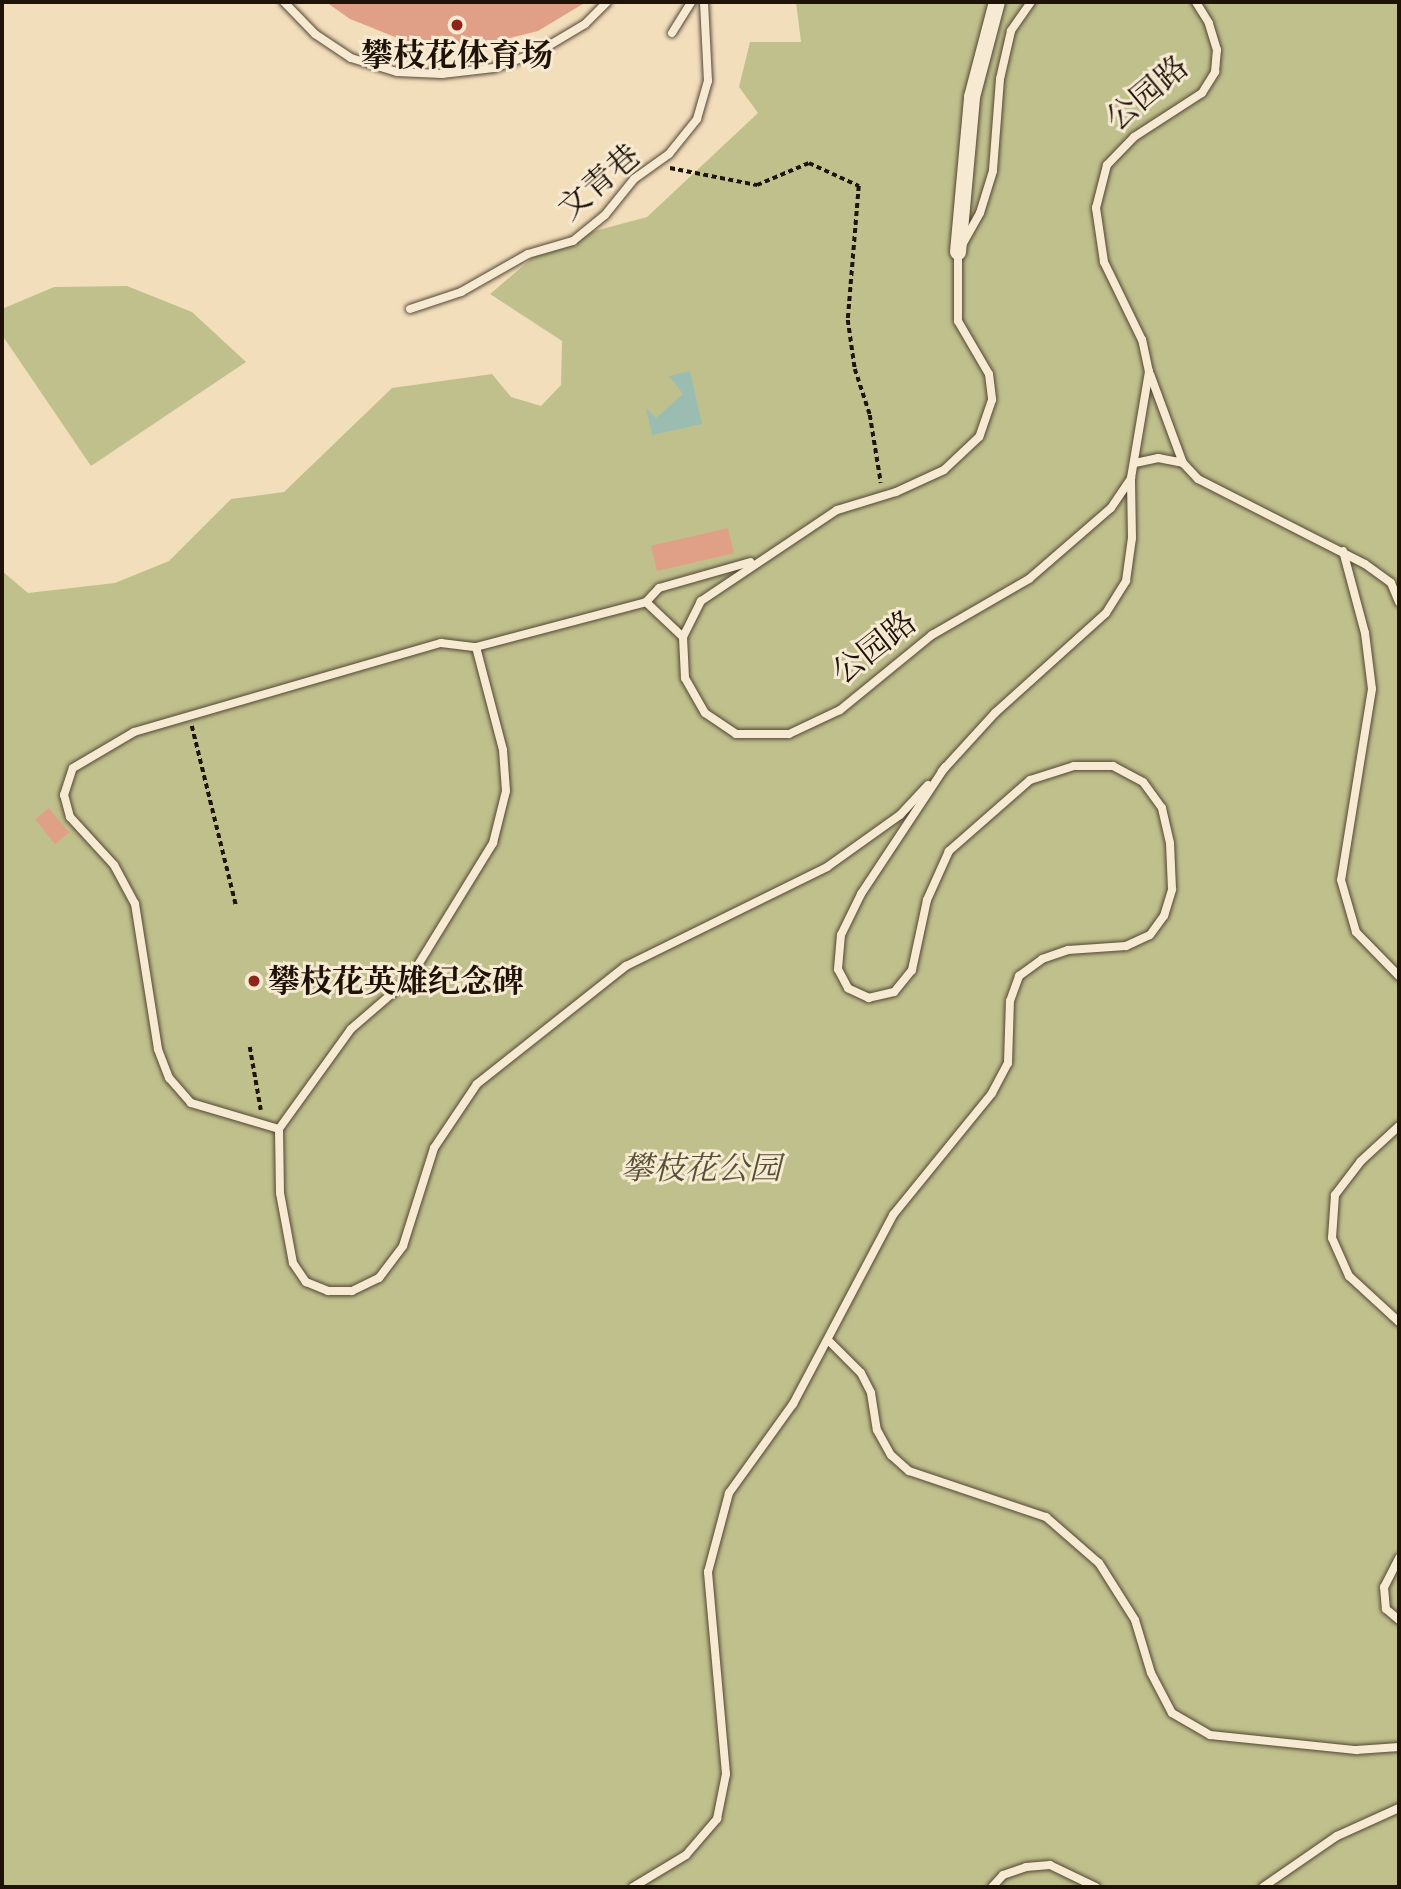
<!DOCTYPE html>
<html>
<head>
<meta charset="utf-8">
<style>
  body { margin:0 }
  #map { position:relative; width:1401px; height:1889px; overflow:hidden; background:#f3debc; font-family:"EB Garamond","Noto Serif SC",serif }
  div>[style] { position:absolute }
  .green>* { inset:0; background:#c0c08d }
  .water>* { inset:0; background:#9bbcb1 }
  .building>* { inset:0; background:#e0a087; transform-origin:0 0 }
  .path>* { height:3.5px; margin-top:-1.75px; transform-origin:0; background:repeating-linear-gradient(90deg,#1f1308 0 5px,transparent 0 8.5px) }
  .roads { filter:drop-shadow(0 0 2px #544635) drop-shadow(0 0 2px #544635) }
  .service>* { height:8px; margin:-4px; padding:0 4px; transform-origin:4px; border-radius:4px; background:#f7ead3 }
  .minor>* { height:16px; margin:-8px; padding:0 8px; transform-origin:8px; border-radius:8px; background:#f7ead3 }
  .dots>* { width:19px; height:19px; translate:-50% -50%; box-sizing:border-box; border:4px solid #f7ead3; border-radius:50% }
  span { translate:-50% -50%; white-space:nowrap; text-align:center; line-height:1.15; -webkit-text-stroke:6px #f7ead3; paint-order:stroke }
  .poi-label { font-size:32px; color:#1f1308; font-weight:700 }
  .left { translate:0 -50%; text-align:left }
  .street-label { font-size:32px; color:#1f1308 }
  .park-label { font-size:32px; color:#575037; font-style:italic }
  .frame { position:absolute; inset:0; border:4px solid #1f1308; pointer-events:none }
</style>
</head>
<body>
<div id="map">
  <div class="green">
    <i style="clip-path:polygon(796px 2px,1399px 2px,1399px 1887px,2px 1887px,2px 571px,28px 593px,115px 583px,169px 561px,231px 499px,284px 492px,392px 388px,492px 374px,511px 397px,541px 406px,561px 385px,562px 341px,490px 294px,550px 243px,647px 217px,758px 113px,739px 87px,750px 42px,801px 42px)"></i>
    <i style="clip-path:polygon(127px 286px,192px 312px,246px 362px,91px 466px,2px 335px,2px 309px,54px 287px)"></i>
  </div>
  <div class="water">
    <i style="clip-path:polygon(690px 371px,702px 424px,652px 435px,646px 408px,656px 418px,683px 394px,669px 376px)"></i>
  </div>
  <div class="building">
    <i style="clip-path:polygon(326px 2px,459px 4px,586px 2px,538px 31px,475px 47px,405px 41px,350px 19px)"></i>
    <i style="left:728px;top:528px;width:26px;height:79px;rotate:77deg"></i>
    <i style="left:49px;top:808px;width:32px;height:18px;rotate:51deg"></i>
  </div>
  <div class="path">
    <i style="left:670px;top:168px;width:89px;rotate:11.1deg"></i>
    <i style="left:757px;top:185px;width:56px;rotate:-22.9deg"></i>
    <i style="left:809px;top:163px;width:55px;rotate:24.7deg"></i>
    <i style="left:859px;top:186px;width:134px;rotate:94.7deg"></i>
    <i style="left:848px;top:320px;width:49px;rotate:81.9deg"></i>
    <i style="left:855px;top:369px;width:48px;rotate:71.9deg"></i>
    <i style="left:870px;top:415px;width:69px;rotate:80.8deg"></i>
    <i style="left:192px;top:726px;width:184px;rotate:76.2deg"></i>
    <i style="left:250px;top:1047px;width:64px;rotate:80.1deg"></i>
  </div>
  <div class="roads">
    <div class="service">
      <i style="left:284px;top:2px;width:45px;rotate:45.9deg"></i>
      <i style="left:315px;top:34px;width:43px;rotate:33.7deg"></i>
      <i style="left:351px;top:58px;width:48px;rotate:16.9deg"></i>
      <i style="left:397px;top:72px;width:45px;rotate:2.5deg"></i>
      <i style="left:442px;top:74px;width:52px;rotate:-6.6deg"></i>
      <i style="left:494px;top:68px;width:47px;rotate:-20deg"></i>
      <i style="left:538px;top:52px;width:55px;rotate:-30.8deg"></i>
      <i style="left:585px;top:24px;width:31px;rotate:-45deg"></i>
      <i style="left:1031px;top:2px;width:35px;rotate:125deg"></i>
      <i style="left:1011px;top:31px;width:49px;rotate:102.9deg"></i>
      <i style="left:1000px;top:79px;width:92px;rotate:94.4deg"></i>
      <i style="left:993px;top:171px;width:44px;rotate:107.2deg"></i>
      <i style="left:980px;top:213px;width:45px;rotate:119.4deg"></i>
      <i style="left:958px;top:252px;width:69px;rotate:90deg"></i>
      <i style="left:958px;top:321px;width:61px;rotate:59.7deg"></i>
      <i style="left:989px;top:374px;width:26px;rotate:83deg"></i>
      <i style="left:992px;top:400px;width:39px;rotate:109deg"></i>
      <i style="left:979px;top:437px;width:48px;rotate:136.7deg"></i>
      <i style="left:944px;top:470px;width:53px;rotate:155.4deg"></i>
      <i style="left:896px;top:492px;width:62px;rotate:163deg"></i>
      <i style="left:837px;top:510px;width:164px;rotate:146.2deg"></i>
      <i style="left:701px;top:601px;width:40px;rotate:116.6deg"></i>
      <i style="left:683px;top:637px;width:41px;rotate:87.2deg"></i>
      <i style="left:685px;top:678px;width:40px;rotate:60.3deg"></i>
      <i style="left:705px;top:713px;width:37px;rotate:34deg"></i>
      <i style="left:736px;top:734px;width:53px"></i>
      <i style="left:789px;top:734px;width:56px;rotate:-25.2deg"></i>
      <i style="left:840px;top:710px;width:119px;rotate:-39.2deg"></i>
      <i style="left:932px;top:635px;width:112px;rotate:-30deg"></i>
      <i style="left:1029px;top:579px;width:108px;rotate:-40.9deg"></i>
      <i style="left:1111px;top:508px;width:36px;rotate:-56deg"></i>
      <i style="left:1131px;top:478px;width:108px;rotate:-80.4deg"></i>
      <i style="left:1149px;top:372px;width:33px;rotate:-102deg"></i>
      <i style="left:1142px;top:340px;width:87px;rotate:-116deg"></i>
      <i style="left:1104px;top:262px;width:55px;rotate:-98.4deg"></i>
      <i style="left:1096px;top:208px;width:44px;rotate:-75.7deg"></i>
      <i style="left:1107px;top:165px;width:39px;rotate:-46deg"></i>
      <i style="left:1134px;top:137px;width:81px;rotate:-32.9deg"></i>
      <i style="left:1202px;top:93px;width:25px;rotate:-58deg"></i>
      <i style="left:1215px;top:72px;width:22px;rotate:-85deg"></i>
      <i style="left:1217px;top:50px;width:28px;rotate:-107deg"></i>
      <i style="left:1209px;top:23px;width:25px;rotate:-122deg"></i>
      <i style="left:672px;top:33px;width:36px;rotate:-58deg"></i>
      <i style="left:410px;top:309px;width:54px;rotate:-18.4deg"></i>
      <i style="left:461px;top:292px;width:77px;rotate:-29.6deg"></i>
      <i style="left:528px;top:254px;width:47px;rotate:-16.1deg"></i>
      <i style="left:573px;top:241px;width:41px;rotate:-39.1deg"></i>
      <i style="left:605px;top:215px;width:46px;rotate:-51.1deg"></i>
      <i style="left:634px;top:179px;width:43px;rotate:-35.5deg"></i>
      <i style="left:669px;top:154px;width:45px;rotate:-51.3deg"></i>
      <i style="left:697px;top:119px;width:40px;rotate:-74deg"></i>
      <i style="left:708px;top:81px;width:79px;rotate:-92.9deg"></i>
      <i style="left:1150px;top:374px;width:95px;rotate:69.7deg"></i>
      <i style="left:1183px;top:463px;width:22px;rotate:47deg"></i>
      <i style="left:1198px;top:479px;width:187px;rotate:27deg"></i>
      <i style="left:1365px;top:564px;width:32px;rotate:36deg"></i>
      <i style="left:1391px;top:583px;width:21px;rotate:67deg"></i>
      <i style="left:1135px;top:463px;width:24px;rotate:-12deg"></i>
      <i style="left:1158px;top:458px;width:25px;rotate:11deg"></i>
      <i style="left:1343px;top:551px;width:85px;rotate:75deg"></i>
      <i style="left:1365px;top:633px;width:56px;rotate:82.9deg"></i>
      <i style="left:1372px;top:689px;width:193px;rotate:99.2deg"></i>
      <i style="left:1341px;top:880px;width:54px;rotate:73.9deg"></i>
      <i style="left:1356px;top:932px;width:62px;rotate:45.7deg"></i>
      <i style="left:646px;top:602px;width:51px;rotate:43.4deg"></i>
      <i style="left:476px;top:647px;width:106px;rotate:75.3deg"></i>
      <i style="left:503px;top:750px;width:41px;rotate:85.8deg"></i>
      <i style="left:506px;top:791px;width:54px;rotate:104deg"></i>
      <i style="left:493px;top:843px;width:158px;rotate:121.6deg"></i>
      <i style="left:410px;top:978px;width:78px;rotate:139.2deg"></i>
      <i style="left:351px;top:1029px;width:123px;rotate:125.8deg"></i>
      <i style="left:279px;top:1129px;width:64px;rotate:89.1deg"></i>
      <i style="left:280px;top:1193px;width:71px;rotate:79.5deg"></i>
      <i style="left:293px;top:1263px;width:23px;rotate:56deg"></i>
      <i style="left:306px;top:1282px;width:24px;rotate:22deg"></i>
      <i style="left:328px;top:1291px;width:24px"></i>
      <i style="left:352px;top:1291px;width:30px;rotate:-26deg"></i>
      <i style="left:379px;top:1278px;width:40px;rotate:-53deg"></i>
      <i style="left:403px;top:1246px;width:103px;rotate:-72.4deg"></i>
      <i style="left:434px;top:1148px;width:77px;rotate:-56.1deg"></i>
      <i style="left:477px;top:1084px;width:190px;rotate:-38.4deg"></i>
      <i style="left:626px;top:966px;width:224px;rotate:-26.2deg"></i>
      <i style="left:827px;top:867px;width:90px;rotate:-35.5deg"></i>
      <i style="left:900px;top:815px;width:41px;rotate:-47deg"></i>
      <i style="left:942px;top:771px;width:79px;rotate:-47.6deg"></i>
      <i style="left:995px;top:713px;width:149px;rotate:-42deg"></i>
      <i style="left:1106px;top:613px;width:38px;rotate:-58deg"></i>
      <i style="left:1126px;top:581px;width:43px;rotate:-82.1deg"></i>
      <i style="left:1132px;top:538px;width:60px;rotate:-91deg"></i>
      <i style="left:1399px;top:1126px;width:52px;rotate:137.4deg"></i>
      <i style="left:1361px;top:1161px;width:43px;rotate:127.4deg"></i>
      <i style="left:1335px;top:1195px;width:43px;rotate:94deg"></i>
      <i style="left:1332px;top:1238px;width:42px;rotate:65.9deg"></i>
      <i style="left:1349px;top:1276px;width:68px;rotate:42.6deg"></i>
      <i style="left:279px;top:1129px;width:92px;rotate:-163.5deg"></i>
      <i style="left:191px;top:1103px;width:33px;rotate:-131deg"></i>
      <i style="left:169px;top:1078px;width:31px;rotate:-111deg"></i>
      <i style="left:158px;top:1049px;width:147px;rotate:-99deg"></i>
      <i style="left:135px;top:904px;width:44px;rotate:-118.3deg"></i>
      <i style="left:114px;top:865px;width:65px;rotate:-132.5deg"></i>
      <i style="left:70px;top:817px;width:23px;rotate:-105deg"></i>
      <i style="left:64px;top:795px;width:28px;rotate:-72deg"></i>
      <i style="left:73px;top:768px;width:71px;rotate:-30.5deg"></i>
      <i style="left:134px;top:732px;width:320px;rotate:-16.2deg"></i>
      <i style="left:441px;top:643px;width:35px;rotate:7deg"></i>
      <i style="left:476px;top:647px;width:176px;rotate:-14.8deg"></i>
      <i style="left:646px;top:602px;width:19px;rotate:-47deg"></i>
      <i style="left:659px;top:588px;width:95px;rotate:-15.9deg"></i>
      <i style="left:829px;top:1341px;width:45px;rotate:45deg"></i>
      <i style="left:861px;top:1373px;width:22px;rotate:63deg"></i>
      <i style="left:871px;top:1393px;width:37px;rotate:81deg"></i>
      <i style="left:877px;top:1430px;width:29px;rotate:61deg"></i>
      <i style="left:891px;top:1455px;width:24px;rotate:42deg"></i>
      <i style="left:909px;top:1471px;width:145px;rotate:18.6deg"></i>
      <i style="left:1046px;top:1517px;width:70px;rotate:41deg"></i>
      <i style="left:1099px;top:1563px;width:67px;rotate:57.7deg"></i>
      <i style="left:1135px;top:1620px;width:55px;rotate:73.2deg"></i>
      <i style="left:1151px;top:1673px;width:45px;rotate:62.3deg"></i>
      <i style="left:1172px;top:1713px;width:44px;rotate:30.1deg"></i>
      <i style="left:1210px;top:1735px;width:147px;rotate:5.9deg"></i>
      <i style="left:1356px;top:1750px;width:43px;rotate:-4deg"></i>
      <i style="left:1399px;top:1558px;width:33px;rotate:117deg"></i>
      <i style="left:1384px;top:1587px;width:22px;rotate:85deg"></i>
      <i style="left:1386px;top:1609px;width:17px;rotate:40deg"></i>
      <i style="left:633px;top:1887px;width:62px;rotate:-31.1deg"></i>
      <i style="left:686px;top:1855px;width:48px;rotate:-49.3deg"></i>
      <i style="left:717px;top:1819px;width:46px;rotate:-78.7deg"></i>
      <i style="left:726px;top:1774px;width:203px;rotate:-95.1deg"></i>
      <i style="left:708px;top:1572px;width:82px;rotate:-75.1deg"></i>
      <i style="left:729px;top:1493px;width:110px;rotate:-54.3deg"></i>
      <i style="left:793px;top:1404px;width:214px;rotate:-62.1deg"></i>
      <i style="left:893px;top:1215px;width:157px;rotate:-50.9deg"></i>
      <i style="left:992px;top:1093px;width:34px;rotate:-62deg"></i>
      <i style="left:1008px;top:1063px;width:62px;rotate:-88.2deg"></i>
      <i style="left:1010px;top:1001px;width:27px;rotate:-70deg"></i>
      <i style="left:1019px;top:976px;width:29px;rotate:-36deg"></i>
      <i style="left:1042px;top:959px;width:28px;rotate:-19deg"></i>
      <i style="left:1068px;top:950px;width:58px;rotate:-3.9deg"></i>
      <i style="left:1126px;top:946px;width:26px;rotate:-25deg"></i>
      <i style="left:1150px;top:935px;width:24px;rotate:-54deg"></i>
      <i style="left:1164px;top:916px;width:28px;rotate:-73deg"></i>
      <i style="left:1172px;top:889px;width:46px;rotate:-92.5deg"></i>
      <i style="left:1170px;top:843px;width:36px;rotate:-103deg"></i>
      <i style="left:1162px;top:808px;width:32px;rotate:-126deg"></i>
      <i style="left:1143px;top:782px;width:34px;rotate:-152deg"></i>
      <i style="left:1113px;top:766px;width:39px;rotate:180deg"></i>
      <i style="left:1074px;top:766px;width:46px;rotate:162.3deg"></i>
      <i style="left:1030px;top:780px;width:108px;rotate:138.8deg"></i>
      <i style="left:949px;top:851px;width:54px;rotate:114.2deg"></i>
      <i style="left:927px;top:900px;width:72px;rotate:102.1deg"></i>
      <i style="left:912px;top:970px;width:28px;rotate:129deg"></i>
      <i style="left:894px;top:992px;width:26px;rotate:167deg"></i>
      <i style="left:869px;top:998px;width:23px;rotate:-155deg"></i>
      <i style="left:848px;top:988px;width:21px;rotate:-118deg"></i>
      <i style="left:838px;top:969px;width:34px;rotate:-85deg"></i>
      <i style="left:841px;top:935px;width:46px;rotate:-64deg"></i>
      <i style="left:861px;top:894px;width:152px;rotate:-56.5deg"></i>
      <i style="left:992px;top:1887px;width:16px;rotate:-47deg"></i>
      <i style="left:1003px;top:1875px;width:24px;rotate:-19deg"></i>
      <i style="left:1026px;top:1867px;width:24px;rotate:-5deg"></i>
      <i style="left:1050px;top:1865px;width:51px;rotate:25.6deg"></i>
      <i style="left:1263px;top:1887px;width:90px;rotate:-34.6deg"></i>
      <i style="left:1337px;top:1836px;width:68px;rotate:-24.3deg"></i>
    </div>
    <div class="minor">
      <i style="left:958px;top:252px;width:156px;rotate:-84.8deg"></i>
      <i style="left:972px;top:97px;width:98px;rotate:-75.3deg"></i>
    </div>
  </div>
  <div class="dots">
    <i style="left:457px;top:25px;background:#8f2418"></i>
    <i style="left:254px;top:981px;background:#8f2418"></i>
  </div>
  <div class="poi-label">
    <span style="left:457px;top:55px">攀枝花体育场</span>
    <span class="left" style="left:268px;top:981px">攀枝花英雄纪念碑</span>
  </div>
  <div class="street-label">
    <span style="left:1147px;top:93px;rotate:-40deg">公园路</span>
    <span style="left:599px;top:182px;rotate:-41deg">文青巷</span>
    <span style="left:874px;top:647px;rotate:-38deg">公园路</span>
  </div>
  <div class="park-label">
    <span style="left:701px;top:1168px">攀枝花公园</span>
  </div>
  <div class="frame"></div>
</div>
</body>
</html>
